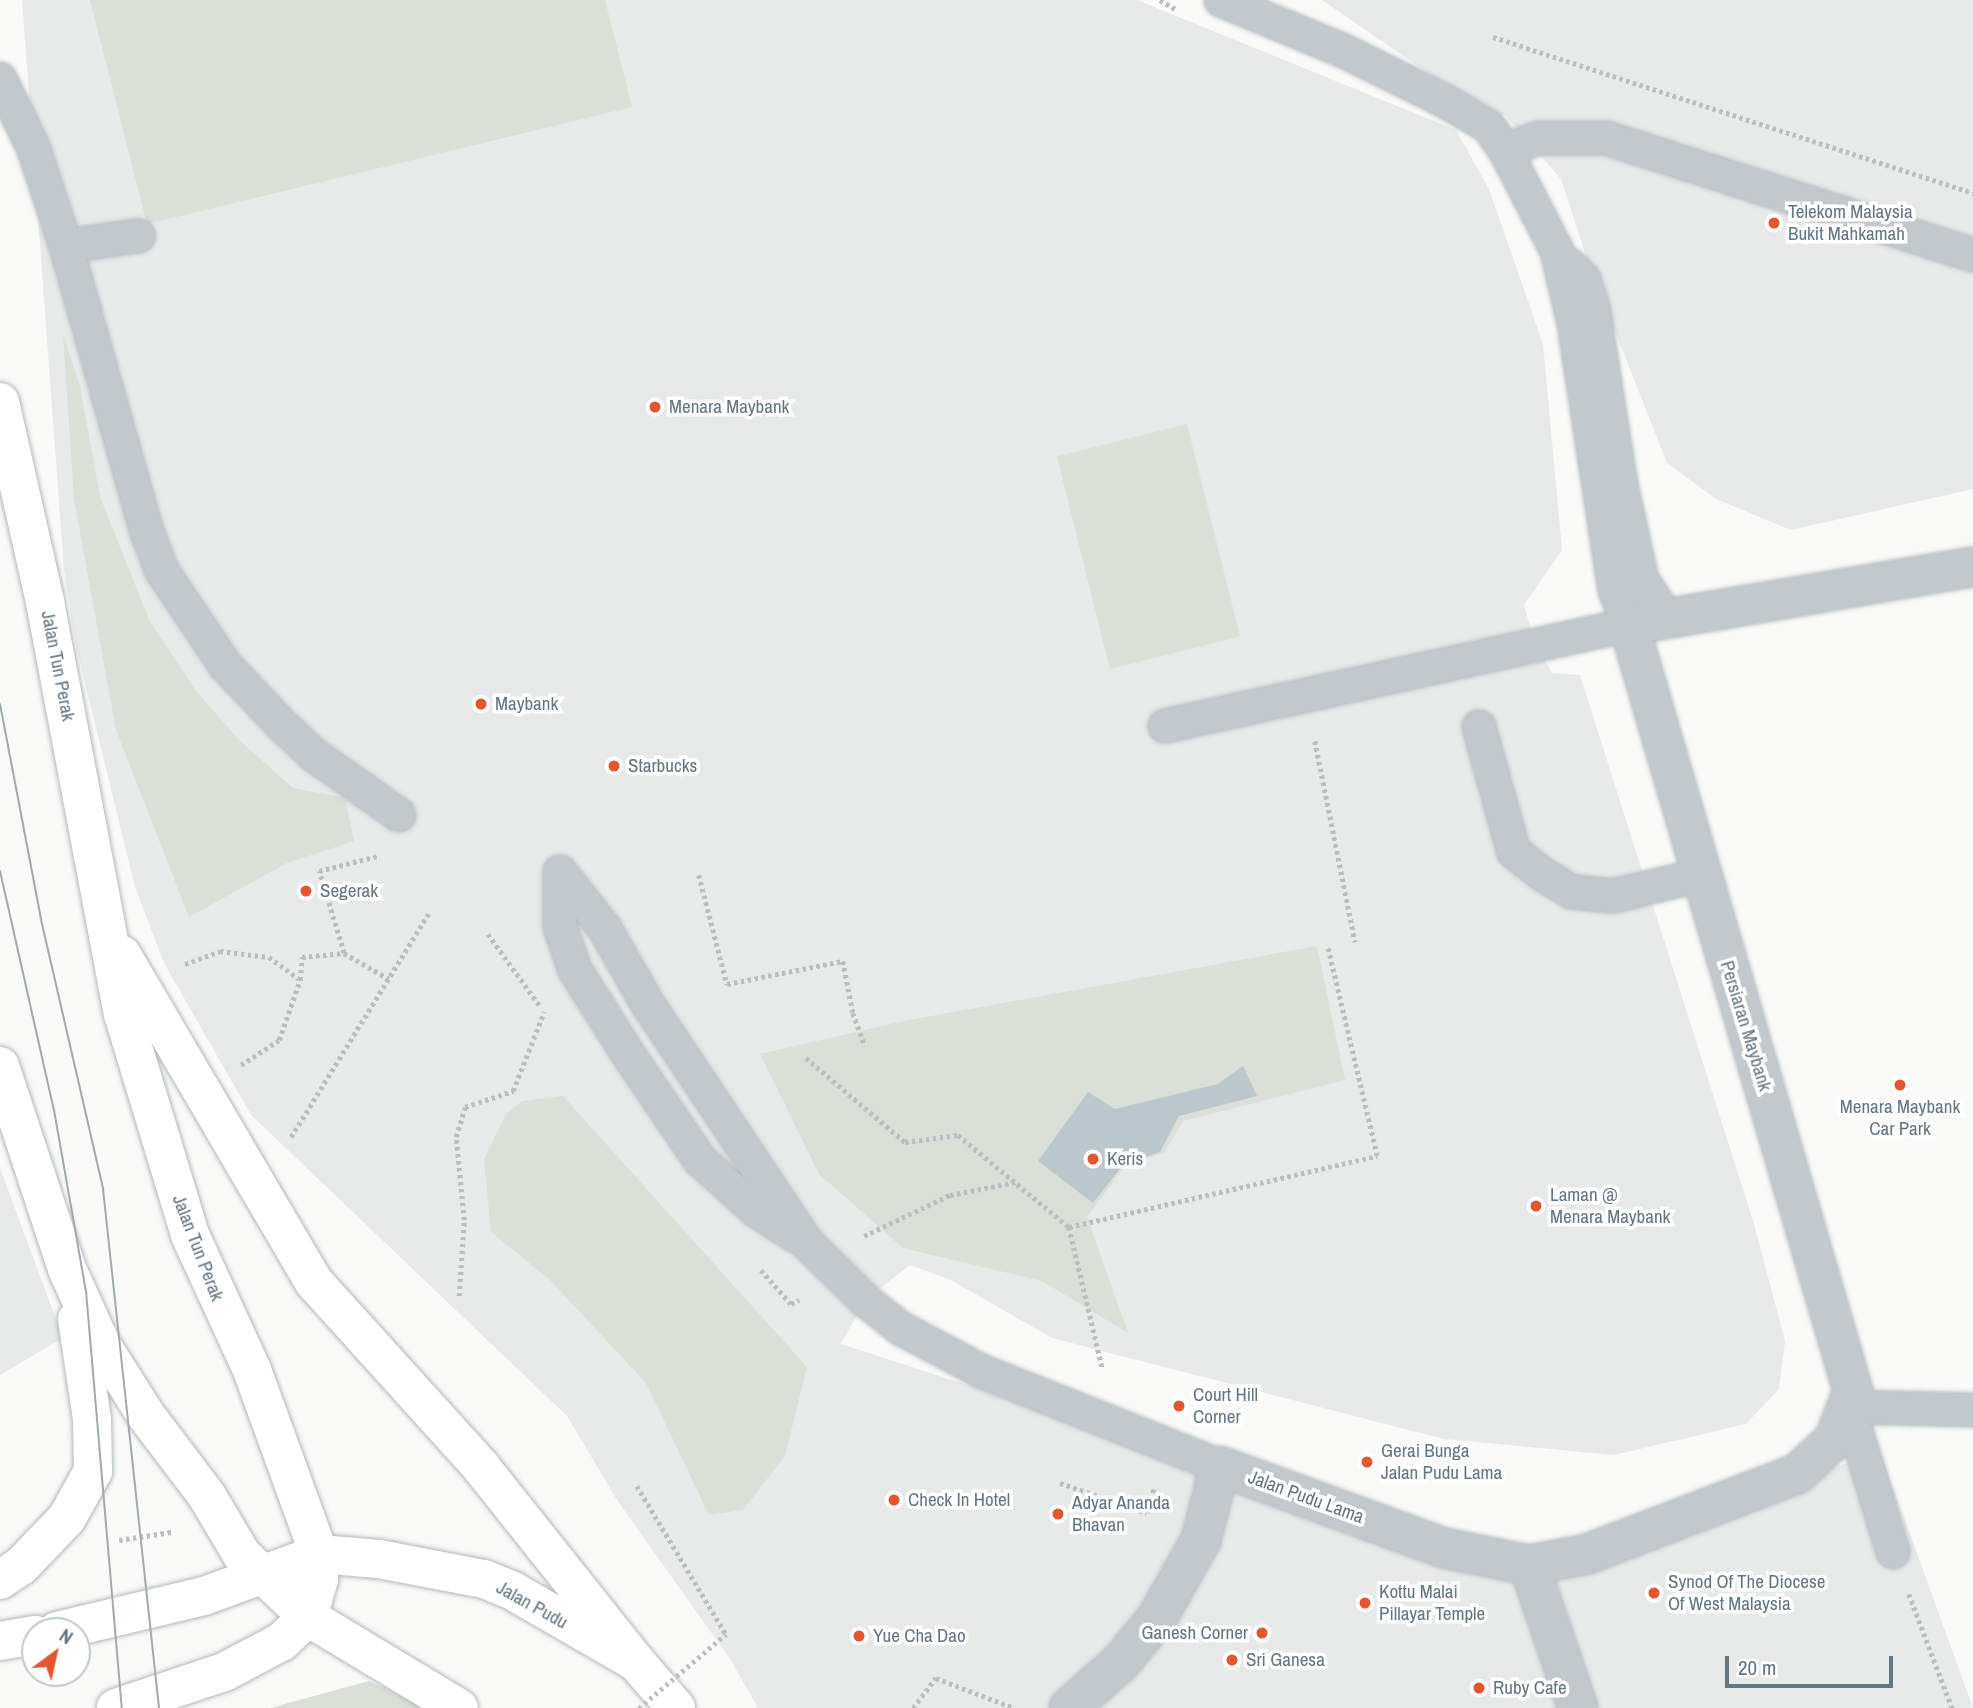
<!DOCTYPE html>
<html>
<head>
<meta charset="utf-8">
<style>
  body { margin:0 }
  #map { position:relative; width:1973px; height:1708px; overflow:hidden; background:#fafaf8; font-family:"Archivo Narrow",sans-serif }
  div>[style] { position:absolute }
  .built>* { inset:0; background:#e8e9e9 }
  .green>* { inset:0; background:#dadfd7; transform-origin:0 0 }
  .water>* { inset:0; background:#bbc7cb }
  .path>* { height:4.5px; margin-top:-2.25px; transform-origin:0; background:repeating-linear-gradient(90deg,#bbbfc2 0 3.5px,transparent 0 7px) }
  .roads { filter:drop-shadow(0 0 2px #b3babf) drop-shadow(0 0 2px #b3babf) }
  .lane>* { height:32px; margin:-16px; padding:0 16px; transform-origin:16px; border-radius:16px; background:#c3c8cc }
  .street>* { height:38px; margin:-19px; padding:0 19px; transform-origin:19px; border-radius:19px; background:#c3c8cc }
  .secondary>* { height:38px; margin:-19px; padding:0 19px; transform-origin:19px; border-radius:19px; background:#fff }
  .tram>* { height:2px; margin:-1px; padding:0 1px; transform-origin:1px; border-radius:1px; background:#a2aab0 }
  .path-bridge>* { height:4.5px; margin-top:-2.25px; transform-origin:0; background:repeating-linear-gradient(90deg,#bbbfc2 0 3.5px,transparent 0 7px) }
  .dots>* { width:19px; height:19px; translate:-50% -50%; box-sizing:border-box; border:4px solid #fff; border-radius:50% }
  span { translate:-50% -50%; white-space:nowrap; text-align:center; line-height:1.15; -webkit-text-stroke:7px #fff; paint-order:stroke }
  .poi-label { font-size:19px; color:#657683 }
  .left { translate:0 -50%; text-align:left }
  .right { translate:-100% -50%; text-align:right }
  .street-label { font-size:19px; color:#657683 }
  .north { position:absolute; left:21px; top:1617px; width:70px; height:70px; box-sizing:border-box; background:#fff; border:2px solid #c1c8cd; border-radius:50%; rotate:33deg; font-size:19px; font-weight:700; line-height:28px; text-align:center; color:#657683 }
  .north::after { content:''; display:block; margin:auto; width:24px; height:32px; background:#e4572e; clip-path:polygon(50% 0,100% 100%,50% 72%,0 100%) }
  .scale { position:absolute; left:1725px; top:1656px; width:168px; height:32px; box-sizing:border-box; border:4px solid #657683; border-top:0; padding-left:9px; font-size:21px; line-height:24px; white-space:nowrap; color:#657683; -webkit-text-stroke:5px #fff; paint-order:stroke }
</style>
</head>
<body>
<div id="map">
  <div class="built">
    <i style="clip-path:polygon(22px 0,1137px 0,1456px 130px,1489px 189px,1543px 344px,1562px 550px,1524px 605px,1535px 644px,1552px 673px,1580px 675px,1754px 1224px,1785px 1341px,1779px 1389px,1746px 1424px,1614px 1455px,1444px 1439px,1052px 1338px,949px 1279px,910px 1265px,865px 1300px,841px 1344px,1222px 1467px,1575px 1564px,1880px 1451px,1973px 1708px,758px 1708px,730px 1659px,617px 1500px,567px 1416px,251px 1115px,164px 963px,135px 887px,76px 646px,64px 570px)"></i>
    <i style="clip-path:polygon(1322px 0,1973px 0,1973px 489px,1791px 530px,1716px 499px,1667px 463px,1590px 268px,1561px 179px,1506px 116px,1428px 73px)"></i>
    <i style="clip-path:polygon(0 1168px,63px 1338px,0 1375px)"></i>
  </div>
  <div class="green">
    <i style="clip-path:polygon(90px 0,605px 0,632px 107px,147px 224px)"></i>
    <i style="clip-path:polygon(63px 334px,80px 386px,100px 497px,150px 622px,196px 691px,239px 740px,293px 788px,345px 798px,354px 841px,287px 863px,189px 917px,116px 730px,74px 499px)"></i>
    <i style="left:1187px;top:424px;width:219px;height:134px;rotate:76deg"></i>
    <i style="clip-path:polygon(1317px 946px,1345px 1080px,1183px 1121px,1164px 1153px,1125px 1166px,1087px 1217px,1128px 1333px,1042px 1281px,903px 1248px,819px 1174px,760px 1054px,904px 1021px)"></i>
    <i style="clip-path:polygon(563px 1096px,807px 1367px,785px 1456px,743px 1510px,709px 1515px,646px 1383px,550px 1280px,491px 1232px,484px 1160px,506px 1114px,522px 1101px)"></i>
    <i style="clip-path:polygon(369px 1681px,427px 1708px,270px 1708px)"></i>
  </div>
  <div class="water">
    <i style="clip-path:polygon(1243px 1066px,1257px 1096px,1179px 1116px,1160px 1152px,1123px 1165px,1093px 1203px,1038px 1161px,1088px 1092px,1115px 1109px,1218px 1084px)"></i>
  </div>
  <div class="path">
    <i style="left:1160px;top:0;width:20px;rotate:30deg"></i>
    <i style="left:1493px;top:37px;width:505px;rotate:18deg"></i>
    <i style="left:1315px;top:741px;width:205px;rotate:78.7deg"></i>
    <i style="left:699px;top:875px;width:113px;rotate:75.6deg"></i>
    <i style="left:727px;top:984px;width:118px;rotate:-11.2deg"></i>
    <i style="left:843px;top:961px;width:53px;rotate:79.1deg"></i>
    <i style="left:853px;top:1013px;width:35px;rotate:70deg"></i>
    <i style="left:488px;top:934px;width:89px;rotate:54.2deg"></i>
    <i style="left:344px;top:953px;width:86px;rotate:-107deg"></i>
    <i style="left:319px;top:871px;width:61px;rotate:-14.3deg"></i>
    <i style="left:185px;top:964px;width:37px;rotate:-20deg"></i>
    <i style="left:220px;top:951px;width:49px;rotate:7deg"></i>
    <i style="left:269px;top:957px;width:37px;rotate:36deg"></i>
    <i style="left:806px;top:1058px;width:130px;rotate:40.3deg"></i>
    <i style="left:905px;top:1142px;width:53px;rotate:-7.5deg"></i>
    <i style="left:958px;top:1135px;width:144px;rotate:39.7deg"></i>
    <i style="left:1069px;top:1227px;width:144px;rotate:76.7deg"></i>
    <i style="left:241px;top:1065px;width:45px;rotate:-33.3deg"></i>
    <i style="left:279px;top:1040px;width:64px;rotate:-70.7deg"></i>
    <i style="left:300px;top:980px;width:23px;rotate:-85deg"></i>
    <i style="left:302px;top:957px;width:42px;rotate:-5.4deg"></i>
    <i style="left:344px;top:953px;width:52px;rotate:30deg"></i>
    <i style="left:291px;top:1137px;width:262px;rotate:-58.4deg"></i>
    <i style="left:1069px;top:1227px;width:316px;rotate:-13deg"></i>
    <i style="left:1377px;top:1156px;width:214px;rotate:-103.3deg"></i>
    <i style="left:864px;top:1236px;width:95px;rotate:-25.5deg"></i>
    <i style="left:950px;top:1195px;width:67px;rotate:-11.1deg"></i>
    <i style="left:761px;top:1270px;width:45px;rotate:48.6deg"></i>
    <i style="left:791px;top:1304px;width:9px;rotate:-27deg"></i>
    <i style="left:459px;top:1296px;width:76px;rotate:-86.2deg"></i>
    <i style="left:464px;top:1220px;width:83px;rotate:-95.5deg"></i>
    <i style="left:456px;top:1137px;width:31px;rotate:-73deg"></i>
    <i style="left:465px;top:1107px;width:51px;rotate:-18.4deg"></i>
    <i style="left:513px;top:1091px;width:85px;rotate:-68.6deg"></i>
    <i style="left:1060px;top:1483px;width:92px;rotate:19deg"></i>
    <i style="left:1147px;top:1513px;width:25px;rotate:-74deg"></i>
    <i style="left:637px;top:1486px;width:173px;rotate:59deg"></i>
    <i style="left:119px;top:1540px;width:53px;rotate:-8.7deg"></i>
    <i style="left:1909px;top:1594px;width:122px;rotate:69.3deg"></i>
    <i style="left:913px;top:1708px;width:38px;rotate:-53deg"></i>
    <i style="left:936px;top:1678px;width:84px;rotate:21deg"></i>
  </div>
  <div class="roads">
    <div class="lane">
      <i style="left:0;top:79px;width:76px;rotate:64.1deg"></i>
      <i style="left:33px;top:147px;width:104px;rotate:71.6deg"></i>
      <i style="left:66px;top:246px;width:294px;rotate:74.2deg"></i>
      <i style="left:146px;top:529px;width:45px;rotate:69.1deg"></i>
      <i style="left:162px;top:571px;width:113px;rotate:56.2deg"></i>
      <i style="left:225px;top:665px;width:83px;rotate:46.5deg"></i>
      <i style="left:282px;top:725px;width:44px;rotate:43.2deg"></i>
      <i style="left:314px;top:755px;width:104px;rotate:35.2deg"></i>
      <i style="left:1505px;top:150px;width:37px;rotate:-19deg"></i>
      <i style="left:1540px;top:138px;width:66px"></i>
      <i style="left:1606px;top:138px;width:385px;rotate:17.7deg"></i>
      <i style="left:66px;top:246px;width:73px;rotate:-7.9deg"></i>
      <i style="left:1570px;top:265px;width:21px;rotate:47deg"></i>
      <i style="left:1584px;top:280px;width:28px;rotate:72deg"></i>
      <i style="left:1593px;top:307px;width:175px;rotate:81.1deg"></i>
      <i style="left:1620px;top:480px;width:102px;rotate:77.6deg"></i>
      <i style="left:1642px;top:580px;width:43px;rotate:56.3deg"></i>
      <i style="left:1165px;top:726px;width:475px;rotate:-12.3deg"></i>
      <i style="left:1629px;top:625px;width:37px;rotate:-112deg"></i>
      <i style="left:1615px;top:591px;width:271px;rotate:-98.7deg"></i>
      <i style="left:1574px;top:323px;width:74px;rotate:-103.3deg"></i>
      <i style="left:1557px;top:251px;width:114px;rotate:-117.2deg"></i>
      <i style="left:1505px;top:150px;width:29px;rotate:-125deg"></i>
      <i style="left:1488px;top:126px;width:50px;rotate:-149.8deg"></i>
      <i style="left:1445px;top:101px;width:113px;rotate:-153.7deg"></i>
      <i style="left:1344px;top:51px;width:133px;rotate:-157.5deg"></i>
      <i style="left:1479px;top:727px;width:130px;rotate:74.4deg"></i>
      <i style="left:1514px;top:852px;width:36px;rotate:38deg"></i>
      <i style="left:1542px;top:874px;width:35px;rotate:31deg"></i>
      <i style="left:1572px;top:892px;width:41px;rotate:5.6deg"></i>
      <i style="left:1613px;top:896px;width:90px;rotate:-13.4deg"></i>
      <i style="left:560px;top:872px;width:73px;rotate:51.7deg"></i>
      <i style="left:605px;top:929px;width:89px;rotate:60.3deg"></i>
      <i style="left:649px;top:1006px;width:286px;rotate:56.3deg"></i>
      <i style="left:808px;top:1244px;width:80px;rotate:44.5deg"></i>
      <i style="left:865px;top:1300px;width:45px;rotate:38.7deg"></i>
      <i style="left:900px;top:1328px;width:92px;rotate:28deg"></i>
      <i style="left:981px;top:1371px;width:257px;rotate:21.7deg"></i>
      <i style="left:560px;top:872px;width:54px;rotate:90deg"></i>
      <i style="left:560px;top:926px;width:46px;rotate:71.2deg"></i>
      <i style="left:575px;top:970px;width:107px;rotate:57.7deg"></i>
      <i style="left:632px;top:1060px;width:121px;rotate:55.8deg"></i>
      <i style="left:700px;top:1160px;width:76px;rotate:41.8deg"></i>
      <i style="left:757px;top:1211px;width:46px;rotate:32.7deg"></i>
      <i style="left:1893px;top:1552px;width:152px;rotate:-106.9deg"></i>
      <i style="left:1849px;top:1407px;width:124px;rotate:1.4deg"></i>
    </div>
    <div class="street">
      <i style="left:1529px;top:1565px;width:59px;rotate:-10.7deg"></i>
      <i style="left:1587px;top:1554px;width:225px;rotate:-20.9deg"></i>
      <i style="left:1797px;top:1474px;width:50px;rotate:-42.6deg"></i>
      <i style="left:1834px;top:1440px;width:53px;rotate:-68.8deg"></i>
      <i style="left:1853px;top:1391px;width:798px;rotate:-106.3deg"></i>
      <i style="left:1629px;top:625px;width:349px;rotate:-9.6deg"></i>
      <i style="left:1069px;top:1708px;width:69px;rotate:-41.5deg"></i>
      <i style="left:1121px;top:1662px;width:57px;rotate:-50.7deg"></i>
      <i style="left:1157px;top:1618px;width:90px;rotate:-60.6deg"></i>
      <i style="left:1201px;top:1540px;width:76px;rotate:-75.6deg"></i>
      <i style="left:1220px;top:1466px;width:239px;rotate:20.1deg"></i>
      <i style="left:1444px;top:1548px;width:87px;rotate:11.3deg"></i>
      <i style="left:1529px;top:1565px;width:151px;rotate:71.1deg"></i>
    </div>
    <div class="secondary">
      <i style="left:0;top:402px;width:205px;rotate:77.3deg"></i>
      <i style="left:45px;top:602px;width:419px;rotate:79.3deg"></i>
      <i style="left:123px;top:1014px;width:231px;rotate:73.1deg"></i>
      <i style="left:190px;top:1235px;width:149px;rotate:65.3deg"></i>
      <i style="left:252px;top:1370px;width:196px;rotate:70deg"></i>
      <i style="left:319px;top:1554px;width:25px;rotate:90deg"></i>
      <i style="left:319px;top:1579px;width:40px;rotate:106deg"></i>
      <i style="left:308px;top:1617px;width:37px;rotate:137deg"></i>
      <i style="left:281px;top:1642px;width:64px;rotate:152.2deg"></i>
      <i style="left:224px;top:1672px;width:114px;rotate:161.6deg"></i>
      <i style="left:122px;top:955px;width:379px;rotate:59.6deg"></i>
      <i style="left:314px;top:1282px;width:249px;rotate:47.9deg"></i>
      <i style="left:481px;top:1467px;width:249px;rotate:51.5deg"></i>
      <i style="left:0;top:1066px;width:214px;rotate:71.7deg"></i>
      <i style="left:67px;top:1269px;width:82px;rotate:65.6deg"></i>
      <i style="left:101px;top:1344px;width:83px;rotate:57.8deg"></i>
      <i style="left:145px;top:1414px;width:103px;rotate:52.9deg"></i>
      <i style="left:207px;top:1496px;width:69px;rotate:59.3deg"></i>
      <i style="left:242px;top:1555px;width:91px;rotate:43.2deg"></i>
      <i style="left:308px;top:1617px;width:176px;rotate:31.1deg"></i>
      <i style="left:0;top:1580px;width:25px;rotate:-34deg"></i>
      <i style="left:21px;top:1566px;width:66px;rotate:-46.2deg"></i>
      <i style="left:67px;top:1518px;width:54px;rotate:-61deg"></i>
      <i style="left:93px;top:1471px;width:52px;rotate:-91.1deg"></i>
      <i style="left:92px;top:1419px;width:101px;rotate:-98.5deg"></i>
      <i style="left:57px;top:1631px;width:151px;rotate:-13.4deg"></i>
      <i style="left:204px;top:1596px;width:122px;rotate:-20.1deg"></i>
      <i style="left:319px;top:1554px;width:60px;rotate:4.8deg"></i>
      <i style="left:379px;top:1559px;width:107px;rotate:10.8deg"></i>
      <i style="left:484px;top:1579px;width:31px;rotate:22deg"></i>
      <i style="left:513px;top:1591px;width:142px;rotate:30deg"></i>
      <i style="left:636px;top:1662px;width:61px;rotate:49deg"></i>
      <i style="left:0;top:1641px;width:36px;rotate:-10deg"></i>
    </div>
  </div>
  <div class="tram">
    <i style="left:0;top:704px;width:224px;rotate:79.2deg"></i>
    <i style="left:42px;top:924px;width:272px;rotate:77deg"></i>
    <i style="left:103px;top:1189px;width:522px;rotate:83.84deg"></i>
    <i style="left:0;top:871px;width:245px;rotate:77.3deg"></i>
    <i style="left:54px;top:1110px;width:184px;rotate:80deg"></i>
    <i style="left:86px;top:1291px;width:419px;rotate:85.1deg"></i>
  </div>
  <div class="path-bridge">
    <i style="left:639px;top:1708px;width:114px;rotate:-40.4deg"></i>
  </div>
  <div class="dots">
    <i style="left:1774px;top:223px;background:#e4572e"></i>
    <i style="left:655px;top:407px;background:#e4572e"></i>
    <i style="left:481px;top:704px;background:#e4572e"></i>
    <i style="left:614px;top:766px;background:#e4572e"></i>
    <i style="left:306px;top:891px;background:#e4572e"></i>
    <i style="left:1900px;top:1085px;background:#e4572e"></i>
    <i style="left:1093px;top:1159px;background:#e4572e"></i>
    <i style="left:1536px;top:1206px;background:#e4572e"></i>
    <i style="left:1179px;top:1406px;background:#e4572e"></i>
    <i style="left:1367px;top:1462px;background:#e4572e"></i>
    <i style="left:894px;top:1500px;background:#e4572e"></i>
    <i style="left:1058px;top:1514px;background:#e4572e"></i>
    <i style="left:1654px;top:1593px;background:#e4572e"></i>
    <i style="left:1365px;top:1603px;background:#e4572e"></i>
    <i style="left:1262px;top:1633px;background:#e4572e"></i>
    <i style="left:859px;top:1636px;background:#e4572e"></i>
    <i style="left:1232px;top:1660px;background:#e4572e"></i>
    <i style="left:1479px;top:1688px;background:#e4572e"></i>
  </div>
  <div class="poi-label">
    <span class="left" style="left:1788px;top:223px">Telekom Malaysia<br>Bukit Mahkamah</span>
    <span class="left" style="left:669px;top:407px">Menara Maybank</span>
    <span class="left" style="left:495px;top:704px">Maybank</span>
    <span class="left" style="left:628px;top:766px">Starbucks</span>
    <span class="left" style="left:320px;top:891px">Segerak</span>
    <span style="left:1900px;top:1118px">Menara Maybank<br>Car Park</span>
    <span class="left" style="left:1107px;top:1159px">Keris</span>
    <span class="left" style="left:1550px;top:1206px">Laman @<br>Menara Maybank</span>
    <span class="left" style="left:1193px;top:1406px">Court Hill<br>Corner</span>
    <span class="left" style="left:1381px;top:1462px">Gerai Bunga<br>Jalan Pudu Lama</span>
    <span class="left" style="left:908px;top:1500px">Check In Hotel</span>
    <span class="left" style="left:1072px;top:1514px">Adyar Ananda<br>Bhavan</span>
    <span class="left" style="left:1668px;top:1593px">Synod Of The Diocese<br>Of West Malaysia</span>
    <span class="left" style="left:1379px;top:1603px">Kottu Malai<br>Pillayar Temple</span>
    <span class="right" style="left:1248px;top:1633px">Ganesh Corner</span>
    <span class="left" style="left:873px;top:1636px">Yue Cha Dao</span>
    <span class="left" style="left:1246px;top:1660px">Sri Ganesa</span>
    <span class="left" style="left:1493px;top:1688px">Ruby Cafe</span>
  </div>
  <div class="street-label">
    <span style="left:58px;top:666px;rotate:79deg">Jalan Tun Perak</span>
    <span style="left:1746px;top:1026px;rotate:73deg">Persiaran Maybank</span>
    <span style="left:198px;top:1248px;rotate:69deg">Jalan Tun Perak</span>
    <span style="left:1306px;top:1497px;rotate:20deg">Jalan Pudu Lama</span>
    <span style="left:532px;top:1605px;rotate:29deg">Jalan Pudu</span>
  </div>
  <div class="north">N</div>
  <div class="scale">20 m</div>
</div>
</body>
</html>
